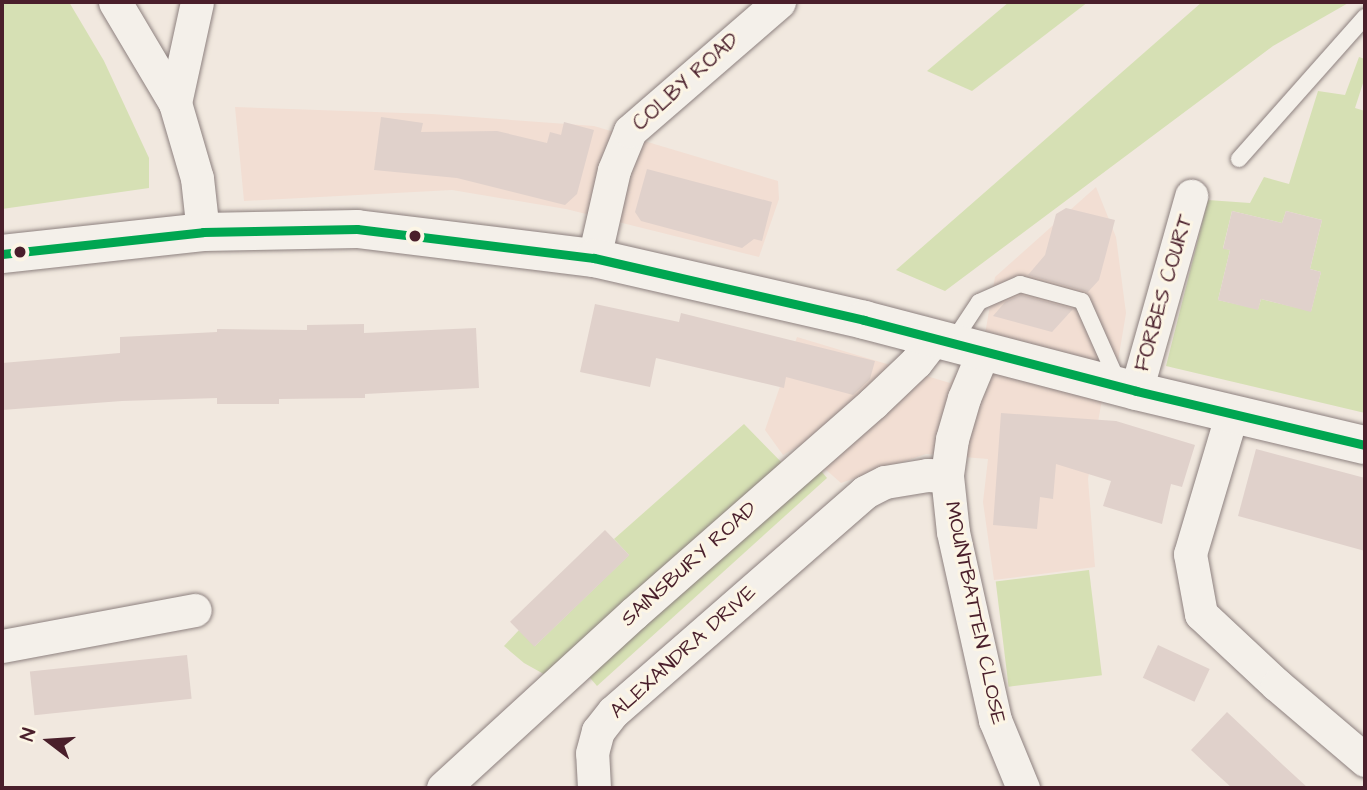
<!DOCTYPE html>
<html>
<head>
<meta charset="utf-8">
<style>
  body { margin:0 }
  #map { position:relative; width:1367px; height:790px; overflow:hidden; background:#f1e8df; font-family:"Architects Daughter",sans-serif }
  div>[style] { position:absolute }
  .built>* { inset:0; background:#f2ded3 }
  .green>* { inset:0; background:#d6e0b4; transform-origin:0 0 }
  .building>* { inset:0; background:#e0d1cb; transform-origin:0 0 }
  .roads { filter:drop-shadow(0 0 2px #8d817f) drop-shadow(0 0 2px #8d817f) }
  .service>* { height:16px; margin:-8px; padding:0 8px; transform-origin:8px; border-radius:8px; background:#f4f0ea }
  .minor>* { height:33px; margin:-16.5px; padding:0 16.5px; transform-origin:16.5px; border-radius:16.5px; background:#f4f0ea }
  .tertiary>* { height:38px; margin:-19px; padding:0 19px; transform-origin:19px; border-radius:19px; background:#f4f0ea }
  .bus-1>* { height:9px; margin:-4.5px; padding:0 4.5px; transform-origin:4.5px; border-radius:4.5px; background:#00a651 }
  .dots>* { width:19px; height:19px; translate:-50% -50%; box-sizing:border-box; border:4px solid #fcf5e5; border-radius:50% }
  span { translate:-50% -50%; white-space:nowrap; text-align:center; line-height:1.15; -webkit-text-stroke:6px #fcf5e5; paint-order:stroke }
  .street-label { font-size:21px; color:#4a1f2b }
  .frame { position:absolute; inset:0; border:4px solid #4a1f2b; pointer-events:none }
  .north { position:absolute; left:14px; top:706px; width:70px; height:70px; -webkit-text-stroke:5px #fcf5e5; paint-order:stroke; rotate:287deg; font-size:19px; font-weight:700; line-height:28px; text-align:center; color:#4a1f2b }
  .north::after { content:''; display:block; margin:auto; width:24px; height:32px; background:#4a1f2b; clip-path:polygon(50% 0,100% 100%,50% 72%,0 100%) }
</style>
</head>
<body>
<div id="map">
  <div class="built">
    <i style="clip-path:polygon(235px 107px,432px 114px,594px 126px,778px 181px,779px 199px,759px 257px,566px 209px,452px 190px,244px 201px)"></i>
    <i style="clip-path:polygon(1096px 187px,1116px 237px,1126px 313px,1117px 367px,1104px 388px,1088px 479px,1095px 567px,994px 580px,983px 502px,988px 459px,926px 454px,841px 483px,799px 446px,783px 455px,765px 430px,797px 337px,950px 383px,985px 334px,995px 277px)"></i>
  </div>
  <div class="green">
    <i style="clip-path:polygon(2px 2px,69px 2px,104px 61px,149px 158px,149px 188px,2px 209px)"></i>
    <i style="clip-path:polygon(1009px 2px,1088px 2px,972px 91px,927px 71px)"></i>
    <i style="clip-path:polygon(1202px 2px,1350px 2px,1273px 46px,945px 291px,896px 270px)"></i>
    <i style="clip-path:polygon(evenodd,1359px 57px,1365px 59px,1365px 77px,1355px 108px,1365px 111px,1365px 413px,1166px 366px,1208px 200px,1250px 203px,1264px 177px,1289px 184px,1318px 91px,1345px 95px,1359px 57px,1232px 211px,1282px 223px,1286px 211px,1322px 220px,1310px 269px,1321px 272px,1311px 311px,1261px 299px,1258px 309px,1218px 300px,1230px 250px,1223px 248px,1232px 211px)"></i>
    <i style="clip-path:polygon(744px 424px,792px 473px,558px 682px,524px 663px,504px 646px,519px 630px,535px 646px,629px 555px,614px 539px)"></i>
    <i style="clip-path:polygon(817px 466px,827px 478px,597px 686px,585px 672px)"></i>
    <i style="left:1089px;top:570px;width:106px;height:94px;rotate:83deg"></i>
  </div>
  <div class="building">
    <i style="clip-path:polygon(381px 117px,423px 123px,421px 132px,497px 131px,547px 143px,550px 132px,561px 135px,564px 122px,594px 130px,577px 194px,565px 205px,457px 178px,374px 170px)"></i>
    <i style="clip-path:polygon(647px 169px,772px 202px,762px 241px,754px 239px,742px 248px,641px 221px,635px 212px)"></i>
    <i style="clip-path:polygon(1066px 208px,1115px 220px,1099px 280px,1088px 292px,1028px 275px,1045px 255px,1056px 214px)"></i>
    <i style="clip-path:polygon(1232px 211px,1282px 223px,1286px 211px,1322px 220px,1310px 269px,1321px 272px,1311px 312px,1261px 299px,1258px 310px,1218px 300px,1230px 250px,1223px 249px)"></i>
    <i style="clip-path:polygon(1021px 295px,1073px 309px,1052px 332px,993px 316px,1005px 302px)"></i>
    <i style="clip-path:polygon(595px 304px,679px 322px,681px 313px,875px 361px,870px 379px,853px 395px,786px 377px,784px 388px,656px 358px,650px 387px,580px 372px)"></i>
    <i style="clip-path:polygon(364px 324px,364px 333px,476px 328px,479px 388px,365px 394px,365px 398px,279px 399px,279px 404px,217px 404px,217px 398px,122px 401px,2px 410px,2px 363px,120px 353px,120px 337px,217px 332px,217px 329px,307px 330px,307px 325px)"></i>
    <i style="clip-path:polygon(1001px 413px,1116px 421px,1195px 445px,1182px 487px,1171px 484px,1162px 524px,1103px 506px,1111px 481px,1056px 464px,1053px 499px,1040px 497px,1037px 529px,993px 525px)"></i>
    <i style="clip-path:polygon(1256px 449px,1365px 478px,1365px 551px,1238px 516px)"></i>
    <i style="left:605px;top:530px;width:35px;height:132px;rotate:46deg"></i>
    <i style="left:1158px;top:645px;width:57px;height:36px;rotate:25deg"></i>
    <i style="left:187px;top:655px;width:44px;height:158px;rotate:84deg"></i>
    <i style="clip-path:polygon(1227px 712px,1283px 765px,1308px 788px,1232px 788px,1210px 768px,1191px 750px)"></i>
  </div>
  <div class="roads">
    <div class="service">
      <i style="left:1239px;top:159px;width:190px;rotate:-48.4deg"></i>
      <i style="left:952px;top:343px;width:49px;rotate:-56.6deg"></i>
      <i style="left:979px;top:302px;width:45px;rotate:-23.7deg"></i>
      <i style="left:1020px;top:284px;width:64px;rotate:15.3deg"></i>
      <i style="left:1082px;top:301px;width:91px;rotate:66deg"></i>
    </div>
    <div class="minor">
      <i style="left:115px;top:2px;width:117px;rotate:59.3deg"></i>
      <i style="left:175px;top:103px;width:78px;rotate:73.7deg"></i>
      <i style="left:197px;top:178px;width:54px;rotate:83.7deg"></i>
      <i style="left:175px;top:103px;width:103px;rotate:-77.7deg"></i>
      <i style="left:594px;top:258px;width:90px;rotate:-77.2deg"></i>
      <i style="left:614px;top:170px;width:42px;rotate:-67.7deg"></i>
      <i style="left:630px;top:131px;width:197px;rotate:-40.9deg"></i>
      <i style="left:984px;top:350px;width:52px;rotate:112.6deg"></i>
      <i style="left:964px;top:398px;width:43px;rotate:106.3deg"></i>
      <i style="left:952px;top:439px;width:37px;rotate:98deg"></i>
      <i style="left:947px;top:476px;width:56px;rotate:83.9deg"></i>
      <i style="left:953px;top:532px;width:193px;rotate:77.4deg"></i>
      <i style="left:995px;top:720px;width:74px;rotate:67.6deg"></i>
      <i style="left:1136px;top:391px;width:203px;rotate:-74.2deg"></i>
      <i style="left:1232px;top:413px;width:147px;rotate:106.6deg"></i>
      <i style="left:1190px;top:554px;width:61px;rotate:79.6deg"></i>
      <i style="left:1201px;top:614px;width:104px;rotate:43.1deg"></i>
      <i style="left:1277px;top:685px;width:116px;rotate:40.4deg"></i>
      <i style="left:2px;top:646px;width:196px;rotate:-10.6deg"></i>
      <i style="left:443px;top:788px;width:259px;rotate:-42.5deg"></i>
      <i style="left:634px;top:613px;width:318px;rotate:-41.3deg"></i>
      <i style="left:873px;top:403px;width:59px;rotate:-43.6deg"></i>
      <i style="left:916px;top:362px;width:29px;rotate:-52deg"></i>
      <i style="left:594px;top:788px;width:35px;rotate:-93deg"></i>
      <i style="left:592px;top:753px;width:23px;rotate:-75deg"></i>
      <i style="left:598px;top:731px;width:24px;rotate:-52deg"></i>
      <i style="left:613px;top:712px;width:335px;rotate:-41.1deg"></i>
      <i style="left:865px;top:492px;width:22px;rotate:-27deg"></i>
      <i style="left:885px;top:482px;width:43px;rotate:-9.5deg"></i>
      <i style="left:927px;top:475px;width:20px;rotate:3deg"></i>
    </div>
    <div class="tertiary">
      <i style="left:2px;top:254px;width:202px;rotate:-6.2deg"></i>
      <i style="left:203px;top:232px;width:154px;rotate:-1.1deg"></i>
      <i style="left:357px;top:229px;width:239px;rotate:7deg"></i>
      <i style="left:594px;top:258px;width:277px;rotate:12.9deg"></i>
      <i style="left:864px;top:320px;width:281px;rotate:14.6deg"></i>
      <i style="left:1136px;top:391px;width:235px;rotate:13.3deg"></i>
    </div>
  </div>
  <div class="bus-1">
    <i style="left:2px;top:254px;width:202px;rotate:-6.2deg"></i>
    <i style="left:203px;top:232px;width:154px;rotate:-1.1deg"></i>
    <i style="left:357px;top:229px;width:239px;rotate:7deg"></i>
    <i style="left:594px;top:258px;width:277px;rotate:12.9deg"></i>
    <i style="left:864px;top:320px;width:281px;rotate:14.6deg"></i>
    <i style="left:1136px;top:391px;width:235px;rotate:13.3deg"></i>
  </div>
  <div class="dots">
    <i style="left:415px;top:236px;background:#4a1f2b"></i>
    <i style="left:20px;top:252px;background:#4a1f2b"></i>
  </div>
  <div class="street-label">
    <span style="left:686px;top:82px;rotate:-42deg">COLBY ROAD</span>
    <span style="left:1164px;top:293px;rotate:-74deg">FORBES COURT</span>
    <span style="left:689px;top:564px;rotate:-42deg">SAINSBURY ROAD</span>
    <span style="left:975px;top:613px;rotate:78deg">MOUNTBATTEN CLOSE</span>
    <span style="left:683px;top:652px;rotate:-42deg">ALEXANDRA DRIVE</span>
  </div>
  <div class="frame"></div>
  <div class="north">N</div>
</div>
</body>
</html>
